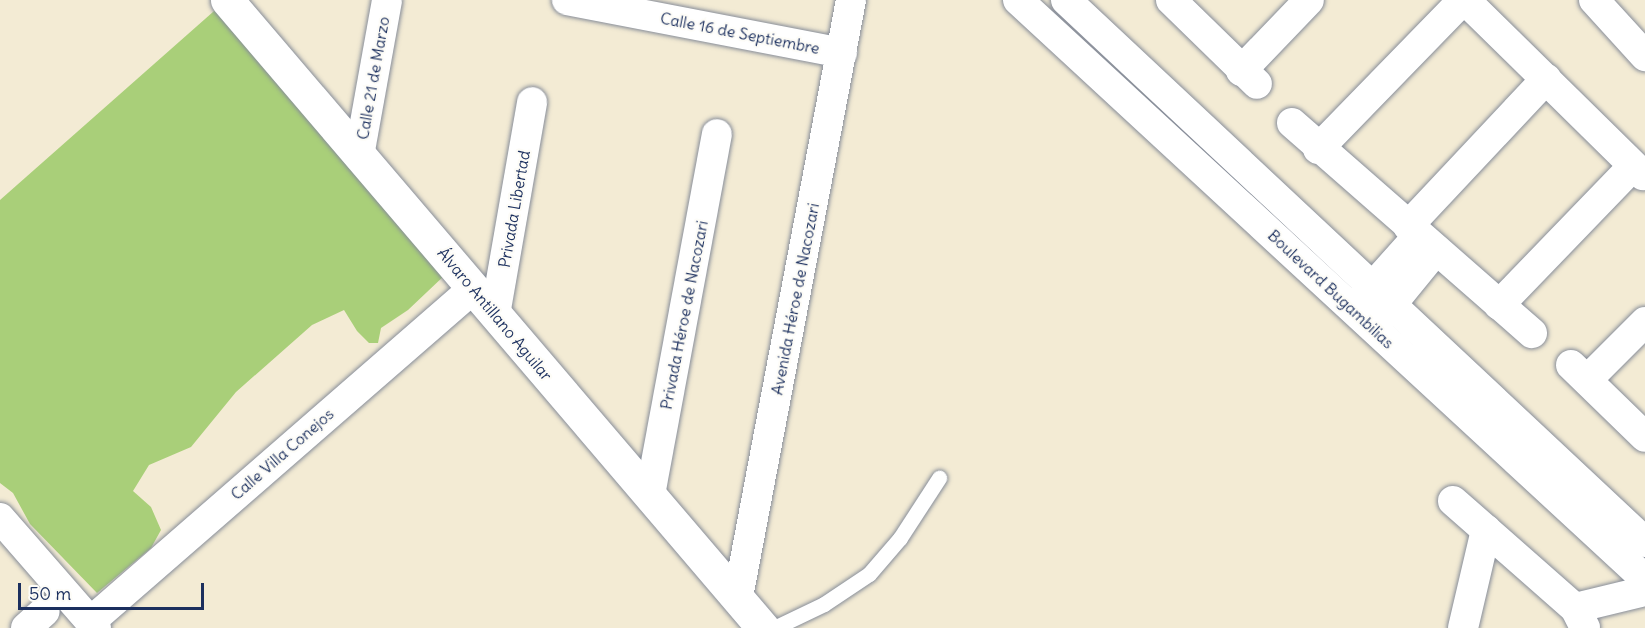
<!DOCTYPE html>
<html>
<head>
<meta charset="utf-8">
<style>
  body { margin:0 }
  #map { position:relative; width:1645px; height:628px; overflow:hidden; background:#f3ebd4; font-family:Delius,sans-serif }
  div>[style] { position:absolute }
  .green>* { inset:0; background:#a9cf79 }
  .roads { filter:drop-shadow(0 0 2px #878d99) drop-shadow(0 0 2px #878d99) }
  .lane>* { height:15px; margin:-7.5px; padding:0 7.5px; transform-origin:7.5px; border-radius:7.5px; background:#fff }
  .street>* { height:30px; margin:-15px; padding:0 15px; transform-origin:15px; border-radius:15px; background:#fff }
  .secondary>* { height:33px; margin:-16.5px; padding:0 16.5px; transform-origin:16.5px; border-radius:16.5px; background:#fff }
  span { translate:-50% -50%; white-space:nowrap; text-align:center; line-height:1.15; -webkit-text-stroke:4.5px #fdfcf7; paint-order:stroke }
  .street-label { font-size:16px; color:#1b2f5e }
  .scale { position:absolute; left:18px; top:583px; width:186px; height:27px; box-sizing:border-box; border:3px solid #1b2f5e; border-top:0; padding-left:8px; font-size:18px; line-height:21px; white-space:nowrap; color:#1b2f5e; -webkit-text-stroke:4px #fdfcf7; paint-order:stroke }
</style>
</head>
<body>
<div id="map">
  <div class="green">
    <i style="clip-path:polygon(222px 4px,446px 274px,408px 310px,381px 328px,378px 343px,369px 343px,357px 331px,344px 310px,312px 325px,236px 392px,191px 447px,149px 465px,133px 491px,151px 507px,161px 530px,151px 548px,97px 593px,30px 524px,13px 493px,0 483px,0 200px)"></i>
  </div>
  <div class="roads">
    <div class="lane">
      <i style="left:774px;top:628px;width:55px;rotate:-25.6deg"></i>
      <i style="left:824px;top:604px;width:54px;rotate:-33.7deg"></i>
      <i style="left:869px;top:574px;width:48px;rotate:-49.3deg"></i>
      <i style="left:900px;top:538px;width:72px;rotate:-57deg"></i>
    </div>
    <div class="street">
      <i style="left:567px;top:0;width:280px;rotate:10.9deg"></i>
      <i style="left:1018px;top:0;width:852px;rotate:42.72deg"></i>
      <i style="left:1066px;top:0;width:793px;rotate:43.11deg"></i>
      <i style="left:1171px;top:0;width:120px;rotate:44.3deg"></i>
      <i style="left:1465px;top:0;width:250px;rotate:44.5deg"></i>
      <i style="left:1594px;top:0;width:76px;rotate:47.7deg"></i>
      <i style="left:1241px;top:71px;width:98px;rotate:-46.2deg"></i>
      <i style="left:1292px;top:123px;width:319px;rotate:41.2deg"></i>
      <i style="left:1318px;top:149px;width:208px;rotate:-45.8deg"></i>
      <i style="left:359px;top:156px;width:158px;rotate:-79.8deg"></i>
      <i style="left:1408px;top:226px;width:202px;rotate:-46.8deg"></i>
      <i style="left:1359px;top:302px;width:90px;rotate:-48.2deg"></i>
      <i style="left:1499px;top:305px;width:193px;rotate:-46deg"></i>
      <i style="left:495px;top:315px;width:216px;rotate:-80.1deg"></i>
      <i style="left:1378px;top:321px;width:92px;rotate:-50.8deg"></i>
      <i style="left:1571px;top:365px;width:103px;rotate:44.2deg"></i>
      <i style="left:1587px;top:380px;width:82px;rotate:-45deg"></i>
      <i style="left:650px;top:495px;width:367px;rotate:-79.5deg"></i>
      <i style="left:1453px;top:501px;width:162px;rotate:41.3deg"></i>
      <i style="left:1575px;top:608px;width:22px;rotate:63deg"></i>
      <i style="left:0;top:518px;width:146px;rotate:48.9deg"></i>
      <i style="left:738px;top:597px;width:608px;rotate:-79.28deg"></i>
      <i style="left:1575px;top:608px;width:68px;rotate:-13.6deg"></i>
      <i style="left:90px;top:622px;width:509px;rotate:-41.02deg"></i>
      <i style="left:26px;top:628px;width:25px;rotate:-42deg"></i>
      <i style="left:1463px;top:628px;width:101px;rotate:-76.8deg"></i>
    </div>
    <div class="secondary">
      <i style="left:227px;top:0;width:826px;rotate:49.52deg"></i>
    </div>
  </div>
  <div class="street-label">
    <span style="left:740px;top:33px;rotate:11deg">Calle 16 de Septiembre</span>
    <span style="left:373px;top:78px;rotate:-80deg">Calle 21 de Marzo</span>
    <span style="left:514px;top:209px;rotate:-80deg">Privada Libertad</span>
    <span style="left:1331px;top:289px;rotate:43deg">Boulevard Bugambilias</span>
    <span style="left:795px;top:299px;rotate:-79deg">Avenida Héroe de Nacozari</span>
    <span style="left:495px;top:314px;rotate:50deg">Álvaro Antillano Aguilar</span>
    <span style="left:684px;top:315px;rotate:-79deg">Privada Héroe de Nacozari</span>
    <span style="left:282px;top:454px;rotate:-41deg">Calle Villa Conejos</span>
  </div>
  <div class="scale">50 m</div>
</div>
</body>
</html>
